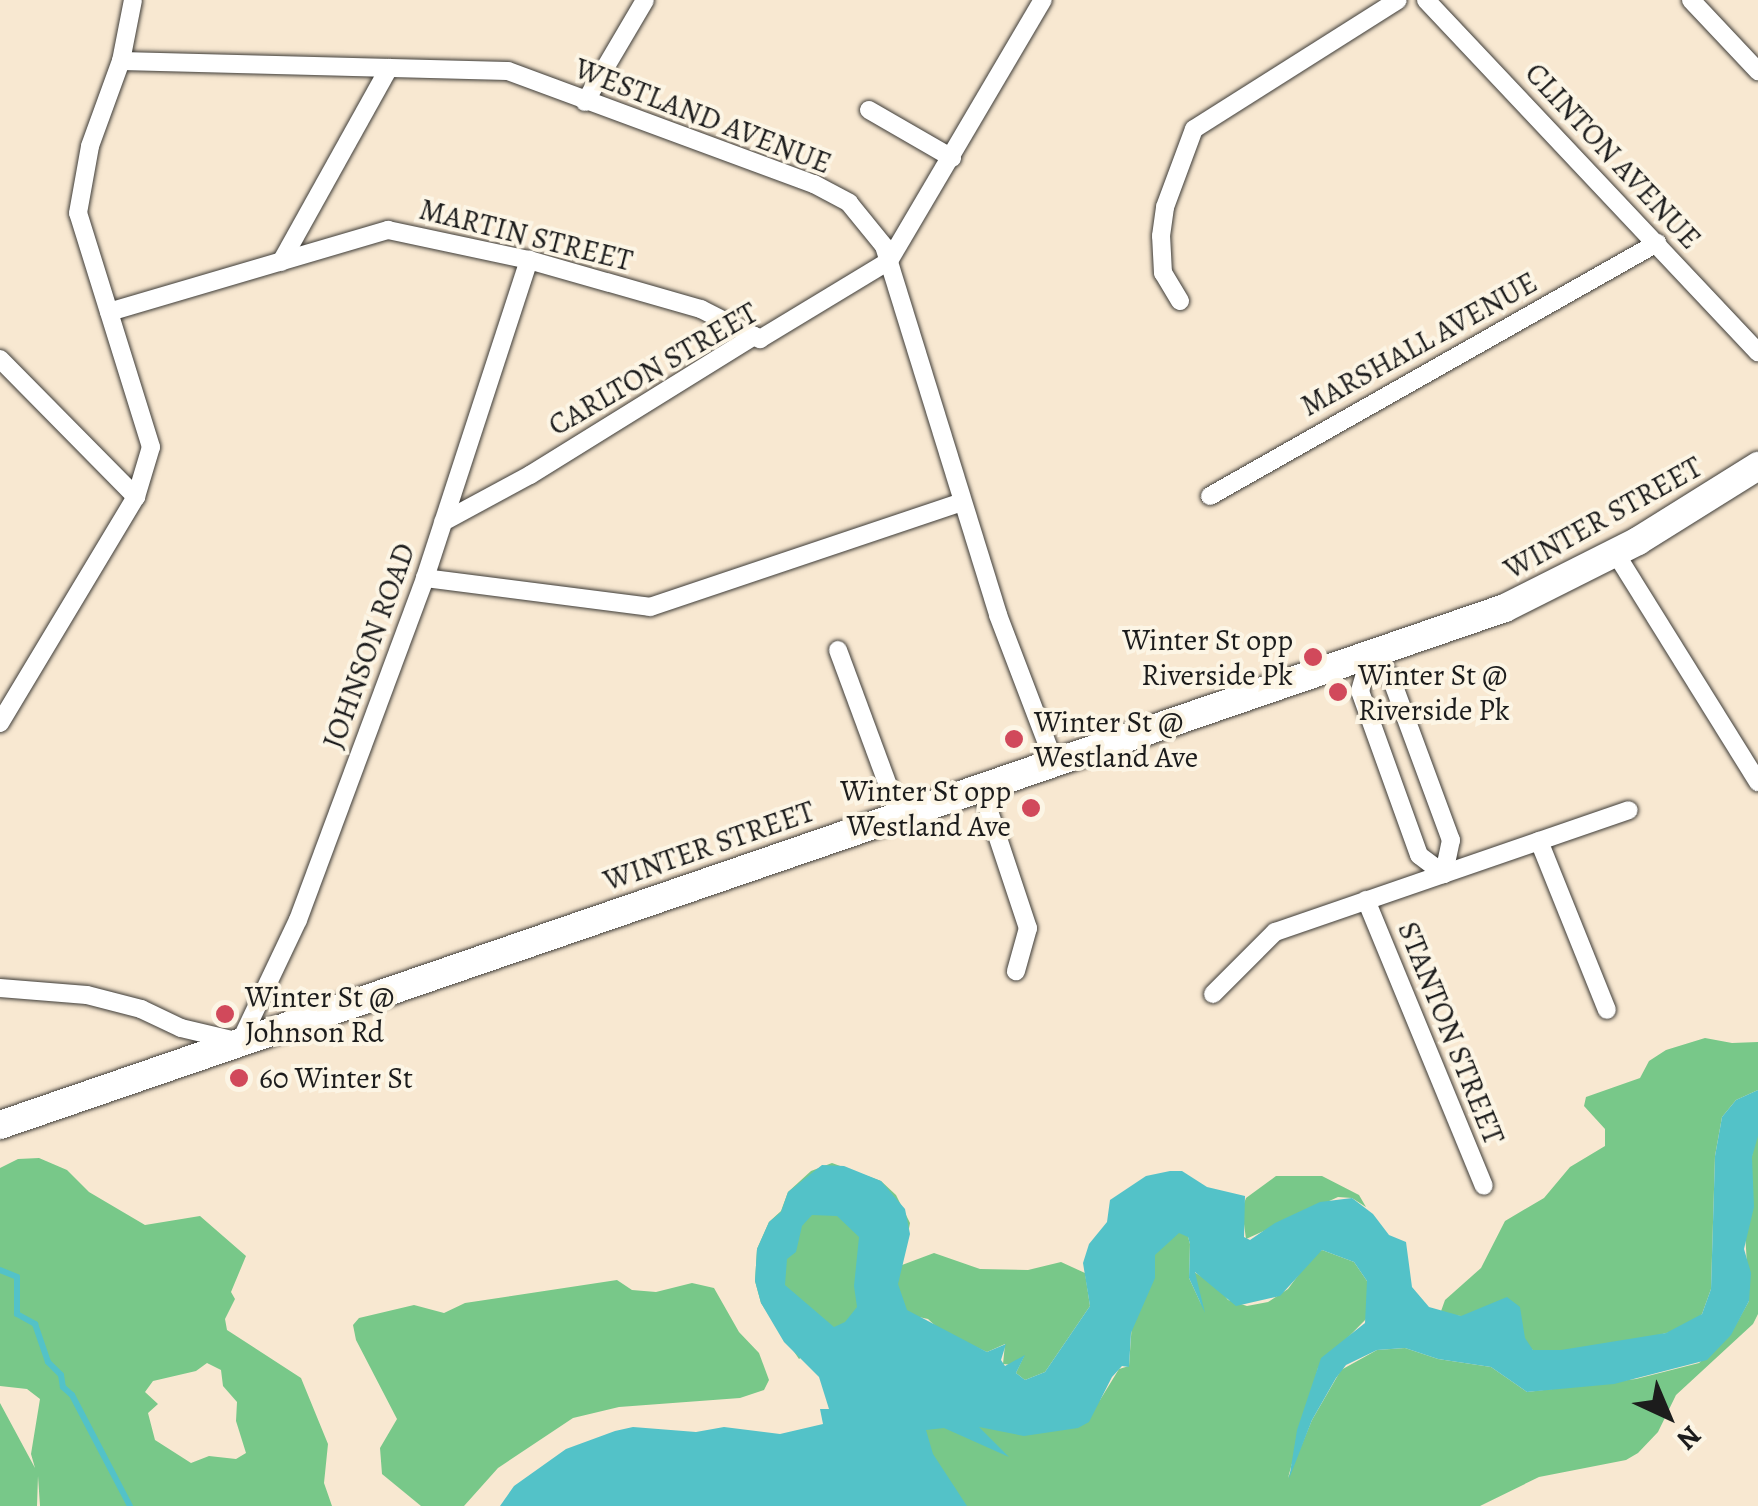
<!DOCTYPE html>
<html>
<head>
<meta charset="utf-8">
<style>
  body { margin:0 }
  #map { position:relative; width:1758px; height:1506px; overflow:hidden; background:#f8e8d1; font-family:Alegreya,serif }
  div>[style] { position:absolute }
  .green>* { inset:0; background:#78c889 }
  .water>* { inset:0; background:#53c2c8 }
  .stream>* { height:6px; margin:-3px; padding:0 3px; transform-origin:3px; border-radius:3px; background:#53c2c8 }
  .roads { filter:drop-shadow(0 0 2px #3d3b37) drop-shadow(0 0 2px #3d3b37) }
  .minor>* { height:18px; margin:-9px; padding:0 9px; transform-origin:9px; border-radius:9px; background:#fff }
  .primary>* { height:28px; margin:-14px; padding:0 14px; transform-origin:14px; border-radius:14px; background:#fff }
  .dots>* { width:28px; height:28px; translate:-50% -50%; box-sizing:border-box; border:5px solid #fcf5e5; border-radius:50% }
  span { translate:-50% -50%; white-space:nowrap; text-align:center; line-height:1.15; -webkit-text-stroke:8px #fcf5e5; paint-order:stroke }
  .street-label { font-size:30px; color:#1c1c1c }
  .poi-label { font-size:30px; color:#1c1c1c }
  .right { translate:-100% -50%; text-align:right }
  .left { translate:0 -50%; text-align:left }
  .north { position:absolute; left:1618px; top:1366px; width:100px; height:100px; -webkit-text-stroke:8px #fcf5e5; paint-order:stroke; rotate:136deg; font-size:28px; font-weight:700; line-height:40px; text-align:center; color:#1c1c1c }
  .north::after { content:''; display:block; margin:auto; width:35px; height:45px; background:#1c1c1c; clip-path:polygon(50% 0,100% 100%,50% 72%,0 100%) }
</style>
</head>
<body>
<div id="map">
  <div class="green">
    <i style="clip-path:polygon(1705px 1038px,1732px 1043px,1758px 1042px,1758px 1090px,1736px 1100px,1722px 1117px,1715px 1156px,1711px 1289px,1702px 1314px,1686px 1328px,1556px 1361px,1461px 1316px,1440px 1314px,1445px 1300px,1481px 1268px,1505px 1221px,1544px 1198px,1570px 1167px,1605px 1146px,1605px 1129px,1584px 1106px,1586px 1097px,1640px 1078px,1649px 1061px,1666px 1050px)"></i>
    <i style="clip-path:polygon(1758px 1113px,1758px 1314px,1753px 1324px,1676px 1395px,1658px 1432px,1638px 1453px,1626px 1460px,1539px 1477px,1480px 1506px,963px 1506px,948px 1494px,891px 1369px,1100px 1400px,1119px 1369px,1129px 1366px,1135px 1278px,1182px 1214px,1190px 1244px,1189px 1278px,1201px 1304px,1194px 1272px,1217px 1286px,1228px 1300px,1247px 1306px,1268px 1302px,1288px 1289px,1314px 1254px,1322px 1250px,1354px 1262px,1367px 1281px,1368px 1317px,1318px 1368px,1288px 1478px,1312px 1420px,1341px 1370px,1377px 1350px,1405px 1348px,1438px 1359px,1491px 1367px,1527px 1392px,1636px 1379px,1699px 1363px,1730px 1335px,1749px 1301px,1744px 1213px)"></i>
    <i style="clip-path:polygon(evenodd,39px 1158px,67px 1170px,89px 1192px,145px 1225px,200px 1216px,246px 1256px,231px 1292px,235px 1299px,225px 1319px,227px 1330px,301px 1378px,328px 1444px,324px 1483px,332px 1506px,40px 1506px,38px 1476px,37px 1506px,0 1506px,0 1403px,35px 1468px,31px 1454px,40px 1399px,27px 1389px,0 1386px,0 1168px,18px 1159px,39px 1158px,207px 1363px,221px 1370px,223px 1386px,237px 1402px,236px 1421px,246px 1453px,236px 1459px,209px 1456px,191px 1463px,155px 1440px,148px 1413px,158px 1404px,145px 1392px,153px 1381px,196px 1371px,207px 1363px)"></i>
    <i style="clip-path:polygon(832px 1163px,881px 1181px,896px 1195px,910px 1223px,902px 1265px,934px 1253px,980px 1269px,1028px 1270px,1061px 1262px,1085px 1273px,1090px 1306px,1045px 1372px,1025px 1380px,1016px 1373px,1024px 1356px,1013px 1365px,1003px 1364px,1005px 1344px,987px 1352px,941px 1331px,928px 1319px,868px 1306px,799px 1359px,761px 1303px,755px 1281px,757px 1249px,769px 1222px,781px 1211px,788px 1192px,811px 1171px)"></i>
    <i style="clip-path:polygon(1276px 1176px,1322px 1176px,1359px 1195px,1366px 1207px,1352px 1198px,1338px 1197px,1246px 1239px,1242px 1209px,1246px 1198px)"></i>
    <i style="clip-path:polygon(617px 1280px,632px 1290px,656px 1292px,692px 1283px,714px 1288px,739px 1332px,759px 1353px,769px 1380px,764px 1390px,740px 1398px,619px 1407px,573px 1418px,498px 1468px,464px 1506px,421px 1506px,382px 1474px,380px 1448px,397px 1419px,356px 1340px,353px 1325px,359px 1318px,414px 1305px,444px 1313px,465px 1303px)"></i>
  </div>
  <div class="water">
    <i style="clip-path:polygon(evenodd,1758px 1090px,1758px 1136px,1752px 1157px,1754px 1207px,1744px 1249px,1751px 1273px,1749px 1301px,1731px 1335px,1707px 1360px,1614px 1384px,1527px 1392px,1491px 1367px,1438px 1359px,1405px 1348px,1377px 1350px,1346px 1365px,1336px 1378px,1312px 1420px,1289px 1479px,1297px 1430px,1321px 1358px,1365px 1323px,1367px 1281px,1354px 1262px,1322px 1250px,1280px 1296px,1236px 1306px,1195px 1272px,1205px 1313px,1189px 1278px,1190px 1244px,1188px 1237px,1179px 1233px,1155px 1255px,1155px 1278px,1131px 1333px,1129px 1367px,1122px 1366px,1112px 1377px,1089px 1422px,1078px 1428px,1024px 1436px,979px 1427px,1009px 1457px,944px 1428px,926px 1430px,933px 1454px,967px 1506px,500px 1506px,514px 1486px,566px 1449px,615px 1431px,633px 1427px,696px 1432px,724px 1427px,780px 1434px,823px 1424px,820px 1409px,829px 1409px,819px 1377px,784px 1342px,761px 1303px,755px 1281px,757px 1249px,769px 1222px,781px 1212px,788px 1192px,822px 1165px,844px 1166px,881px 1181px,905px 1209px,910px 1234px,898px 1284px,907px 1310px,987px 1352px,1006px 1344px,1001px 1360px,1005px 1366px,1025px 1355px,1016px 1373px,1025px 1380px,1045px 1372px,1090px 1306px,1083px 1263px,1089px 1244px,1107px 1222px,1110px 1200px,1146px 1176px,1170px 1171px,1182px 1171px,1207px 1187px,1245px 1196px,1244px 1237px,1250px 1240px,1275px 1223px,1320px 1202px,1352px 1198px,1373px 1214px,1389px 1235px,1406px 1242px,1412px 1287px,1429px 1307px,1461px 1316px,1507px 1297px,1520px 1307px,1525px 1338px,1533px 1350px,1561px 1350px,1666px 1333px,1702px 1314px,1711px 1289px,1715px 1156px,1722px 1117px,1736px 1100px,1758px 1090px,812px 1215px,837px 1216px,859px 1237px,854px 1286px,857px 1307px,845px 1322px,834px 1327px,785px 1285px,787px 1259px,796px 1252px,802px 1226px,812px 1215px)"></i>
  </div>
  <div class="stream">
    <i style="left:0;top:1270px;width:18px;rotate:22deg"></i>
    <i style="left:17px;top:1277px;width:37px;rotate:90deg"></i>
    <i style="left:17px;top:1314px;width:21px;rotate:29deg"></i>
    <i style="left:35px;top:1324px;width:40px;rotate:71.1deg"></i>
    <i style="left:48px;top:1362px;width:18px;rotate:45deg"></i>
    <i style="left:61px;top:1375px;width:12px;rotate:81deg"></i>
    <i style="left:63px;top:1387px;width:12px;rotate:42deg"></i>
    <i style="left:72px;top:1395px;width:125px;rotate:62.4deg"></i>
  </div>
  <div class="roads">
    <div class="minor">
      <i style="left:1426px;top:0;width:484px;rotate:46.7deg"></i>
      <i style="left:1691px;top:0;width:98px;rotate:46.7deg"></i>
      <i style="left:121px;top:61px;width:387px;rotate:1.5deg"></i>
      <i style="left:508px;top:71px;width:326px;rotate:20.3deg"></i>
      <i style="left:814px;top:184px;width:40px;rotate:28deg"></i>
      <i style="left:849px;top:203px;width:55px;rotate:50.9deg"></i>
      <i style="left:884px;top:246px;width:386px;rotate:72.8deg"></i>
      <i style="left:998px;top:615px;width:157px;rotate:69.1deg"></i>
      <i style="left:585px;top:102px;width:118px;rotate:-59.5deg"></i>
      <i style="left:869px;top:110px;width:96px;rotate:30deg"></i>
      <i style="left:281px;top:262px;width:222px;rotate:-60.9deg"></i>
      <i style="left:1180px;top:301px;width:33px;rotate:-121deg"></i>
      <i style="left:1163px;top:273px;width:37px;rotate:-93deg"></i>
      <i style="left:1161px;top:236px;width:29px;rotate:-82deg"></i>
      <i style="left:1165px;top:207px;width:83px;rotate:-69.6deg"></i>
      <i style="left:1194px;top:129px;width:241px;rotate:-32.3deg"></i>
      <i style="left:109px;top:312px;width:291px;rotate:-16.4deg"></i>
      <i style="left:388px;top:230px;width:144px;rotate:12deg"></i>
      <i style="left:529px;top:260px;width:179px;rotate:15.9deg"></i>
      <i style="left:701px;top:309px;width:59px;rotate:27deg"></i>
      <i style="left:0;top:359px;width:194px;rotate:45.4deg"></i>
      <i style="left:1210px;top:496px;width:514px;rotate:-29.51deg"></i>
      <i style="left:443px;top:522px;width:99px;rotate:-28.4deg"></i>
      <i style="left:530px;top:475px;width:264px;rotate:-31.8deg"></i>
      <i style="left:754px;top:336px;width:7px;rotate:27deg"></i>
      <i style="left:760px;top:339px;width:151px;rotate:-31.2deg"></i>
      <i style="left:889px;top:261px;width:303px;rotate:-59.5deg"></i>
      <i style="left:1616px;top:554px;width:269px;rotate:58.1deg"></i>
      <i style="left:425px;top:578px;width:227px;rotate:7.3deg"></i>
      <i style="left:650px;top:607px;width:329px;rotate:-18.6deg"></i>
      <i style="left:838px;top:650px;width:176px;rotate:69.7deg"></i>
      <i style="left:1371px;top:653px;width:32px;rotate:51deg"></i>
      <i style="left:1391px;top:678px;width:173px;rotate:69.7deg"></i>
      <i style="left:1451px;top:840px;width:35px;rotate:102deg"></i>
      <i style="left:1444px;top:874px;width:31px;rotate:-143deg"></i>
      <i style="left:1419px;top:855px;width:174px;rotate:-109.8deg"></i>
      <i style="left:1360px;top:691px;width:40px;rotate:-74deg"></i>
      <i style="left:0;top:723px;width:264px;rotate:-59deg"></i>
      <i style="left:136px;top:497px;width:52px;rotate:-73.3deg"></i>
      <i style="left:151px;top:447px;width:245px;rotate:-107.3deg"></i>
      <i style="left:78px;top:213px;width:68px;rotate:-79.8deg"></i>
      <i style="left:90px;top:146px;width:90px;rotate:-70deg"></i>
      <i style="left:121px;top:61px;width:62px;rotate:-78.9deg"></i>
      <i style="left:981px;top:787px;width:149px;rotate:71.6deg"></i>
      <i style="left:1028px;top:928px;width:45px;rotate:105.6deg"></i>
      <i style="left:1539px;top:841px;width:182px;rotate:68.1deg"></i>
      <i style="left:1366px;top:900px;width:309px;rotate:67.6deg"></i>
      <i style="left:0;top:988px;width:87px;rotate:4.6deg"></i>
      <i style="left:87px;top:995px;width:56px;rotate:14.5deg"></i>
      <i style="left:141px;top:1009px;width:44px;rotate:25.4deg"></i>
      <i style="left:181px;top:1028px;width:61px;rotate:13.3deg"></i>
      <i style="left:240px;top:1042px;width:135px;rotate:-64.6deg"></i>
      <i style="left:298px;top:920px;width:365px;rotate:-69.6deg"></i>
      <i style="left:425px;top:578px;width:335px;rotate:-71.9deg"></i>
      <i style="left:1213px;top:994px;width:88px;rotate:-45deg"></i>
      <i style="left:1275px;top:932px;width:374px;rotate:-19deg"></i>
    </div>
    <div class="primary">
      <i style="left:0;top:1125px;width:1591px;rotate:-18.96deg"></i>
      <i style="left:1505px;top:608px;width:149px;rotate:-26.7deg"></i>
      <i style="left:1638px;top:541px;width:142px;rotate:-32deg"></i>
    </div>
  </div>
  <div class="dots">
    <i style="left:1313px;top:657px;background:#d1495b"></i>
    <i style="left:1338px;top:692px;background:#d1495b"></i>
    <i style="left:1014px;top:739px;background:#d1495b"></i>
    <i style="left:1031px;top:808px;background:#d1495b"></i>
    <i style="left:225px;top:1014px;background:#d1495b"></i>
    <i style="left:239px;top:1078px;background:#d1495b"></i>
  </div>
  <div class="street-label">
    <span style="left:703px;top:116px;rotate:21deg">WESTLAND AVENUE</span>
    <span style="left:1613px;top:156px;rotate:47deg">CLINTON AVENUE</span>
    <span style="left:526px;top:235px;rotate:14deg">MARTIN STREET</span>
    <span style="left:1419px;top:344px;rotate:-29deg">MARSHALL AVENUE</span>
    <span style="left:653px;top:369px;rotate:-30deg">CARLTON STREET</span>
    <span style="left:1603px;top:518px;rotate:-29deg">WINTER STREET</span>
    <span style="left:369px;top:646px;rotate:-70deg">JOHNSON ROAD</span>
    <span style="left:709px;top:846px;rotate:-19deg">WINTER STREET</span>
    <span style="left:1451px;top:1033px;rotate:68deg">STANTON STREET</span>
  </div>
  <div class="poi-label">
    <span class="right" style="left:1293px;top:657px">Winter St opp<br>Riverside Pk</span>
    <span class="left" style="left:1358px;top:692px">Winter St @<br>Riverside Pk</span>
    <span class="left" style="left:1034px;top:739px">Winter St @<br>Westland Ave</span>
    <span class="right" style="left:1011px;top:808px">Winter St opp<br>Westland Ave</span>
    <span class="left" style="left:245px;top:1014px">Winter St @<br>Johnson Rd</span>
    <span class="left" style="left:259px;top:1078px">60 Winter St</span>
  </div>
  <div class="north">N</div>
</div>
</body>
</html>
